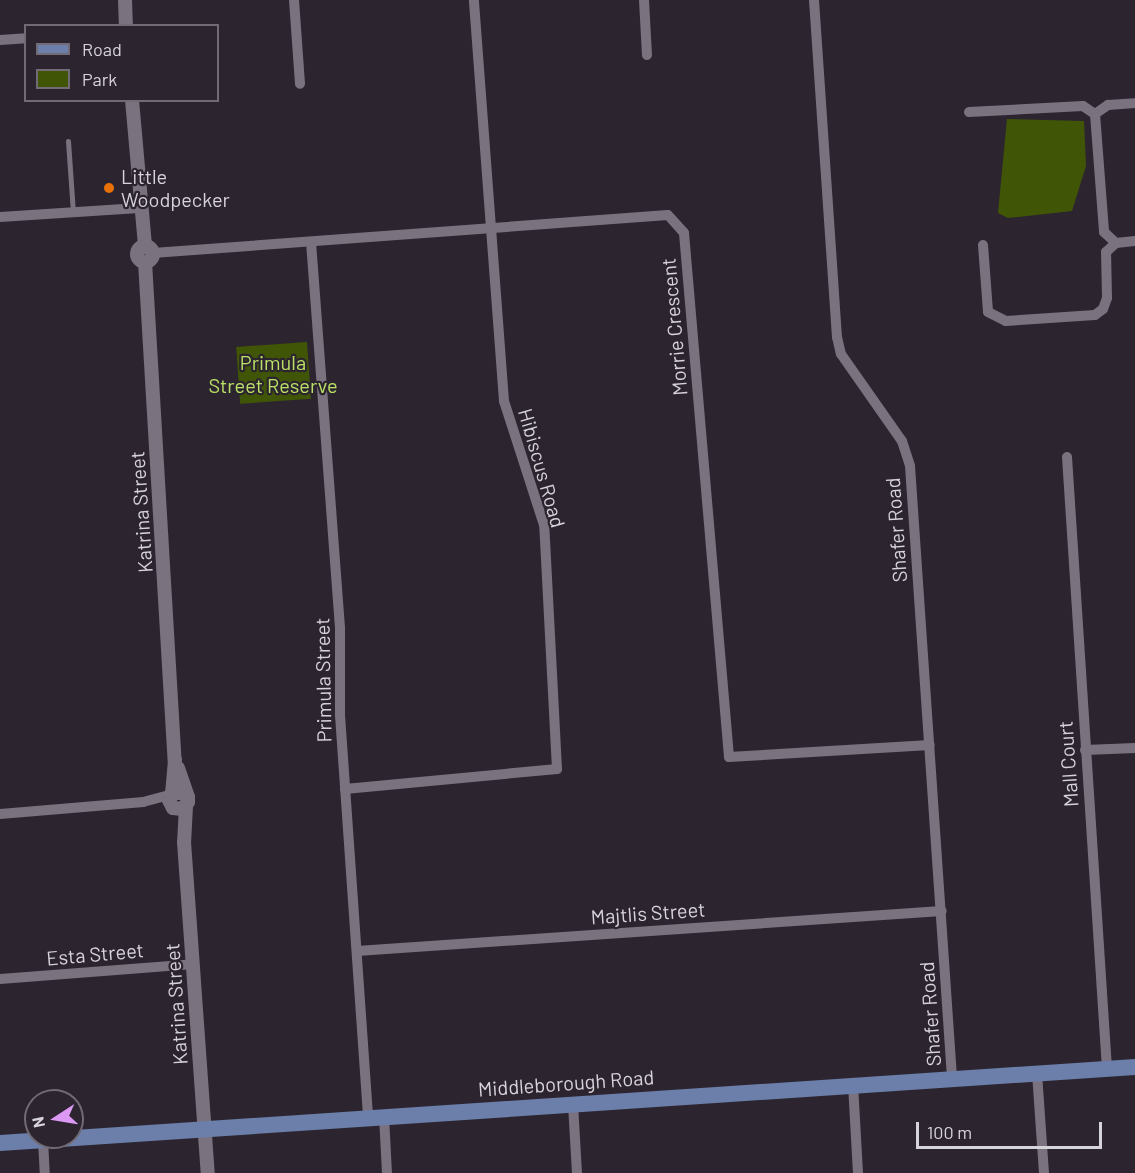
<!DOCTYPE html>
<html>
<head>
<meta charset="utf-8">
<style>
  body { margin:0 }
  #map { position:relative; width:1135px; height:1173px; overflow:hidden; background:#2c2530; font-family:Barlow,sans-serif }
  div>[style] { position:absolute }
  .green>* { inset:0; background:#405506; transform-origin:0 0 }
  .service>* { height:5px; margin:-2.5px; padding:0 2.5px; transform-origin:2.5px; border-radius:2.5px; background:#7b727f }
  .minor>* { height:10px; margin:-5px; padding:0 5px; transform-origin:5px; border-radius:5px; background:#7b727f }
  .tertiary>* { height:14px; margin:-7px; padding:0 7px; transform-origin:7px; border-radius:7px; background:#7b727f }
  .tertiary>.ring { margin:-7px; padding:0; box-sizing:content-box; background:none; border:14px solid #7b727f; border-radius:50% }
  .primary>* { height:16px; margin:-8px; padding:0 8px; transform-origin:8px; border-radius:8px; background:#6b7faa }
  .dots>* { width:16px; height:16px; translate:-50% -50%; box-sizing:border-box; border:3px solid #2c2530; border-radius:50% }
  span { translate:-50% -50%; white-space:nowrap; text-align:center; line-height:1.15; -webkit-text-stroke:4.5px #2c2530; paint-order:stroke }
  .poi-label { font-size:20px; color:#d7d3da }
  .left { translate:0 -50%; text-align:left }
  .street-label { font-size:20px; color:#d7d3da }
  .park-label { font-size:20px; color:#bae166 }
  .legend { position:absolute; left:24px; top:24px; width:195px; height:78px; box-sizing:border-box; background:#2c2530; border:2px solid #706b74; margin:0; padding:8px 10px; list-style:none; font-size:18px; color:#d7d3da }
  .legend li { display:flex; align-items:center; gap:12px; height:30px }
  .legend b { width:30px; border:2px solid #706b74 }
  .north { position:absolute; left:24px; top:1089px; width:60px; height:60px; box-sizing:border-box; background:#2c2530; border:2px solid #706b74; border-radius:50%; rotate:258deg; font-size:16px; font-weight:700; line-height:24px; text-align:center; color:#d7d3da }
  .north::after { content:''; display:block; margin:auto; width:21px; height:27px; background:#dc99f4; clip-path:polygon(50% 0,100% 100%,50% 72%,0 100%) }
  .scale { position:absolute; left:916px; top:1122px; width:186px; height:27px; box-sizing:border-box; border:3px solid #d7d3da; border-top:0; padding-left:8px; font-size:18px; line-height:21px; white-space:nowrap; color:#d7d3da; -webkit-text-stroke:4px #2c2530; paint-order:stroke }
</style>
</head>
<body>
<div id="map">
  <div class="green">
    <i style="clip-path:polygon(1007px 119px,1084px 121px,1086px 166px,1072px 211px,1008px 218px,998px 213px)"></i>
    <i style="left:307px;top:342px;width:57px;height:71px;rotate:86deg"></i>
  </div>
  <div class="service">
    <i style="left:68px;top:141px;width:71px;rotate:86deg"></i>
  </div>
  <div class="minor">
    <i style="left:294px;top:0;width:84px;rotate:85.9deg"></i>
    <i style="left:644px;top:0;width:55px;rotate:86.9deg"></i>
    <i style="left:814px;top:0;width:338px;rotate:86.1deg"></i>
    <i style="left:837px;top:337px;width:17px;rotate:77deg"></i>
    <i style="left:841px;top:354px;width:106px;rotate:55deg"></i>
    <i style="left:902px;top:441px;width:26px;rotate:72deg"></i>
    <i style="left:910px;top:466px;width:612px;rotate:86.07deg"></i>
    <i style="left:0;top:40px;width:26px;rotate:-4deg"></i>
    <i style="left:969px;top:112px;width:114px;rotate:-3deg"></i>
    <i style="left:1083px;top:106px;width:14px;rotate:34deg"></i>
    <i style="left:1095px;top:114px;width:16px;rotate:-35deg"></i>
    <i style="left:1108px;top:105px;width:27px;rotate:-4deg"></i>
    <i style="left:1095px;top:114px;width:118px;rotate:85.6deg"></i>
    <i style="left:1104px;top:232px;width:16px;rotate:43deg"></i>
    <i style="left:1116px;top:243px;width:19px;rotate:-6deg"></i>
    <i style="left:0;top:217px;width:139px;rotate:-3.7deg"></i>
    <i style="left:311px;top:242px;width:387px;rotate:85.7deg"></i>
    <i style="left:340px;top:628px;width:87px;rotate:90deg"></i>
    <i style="left:340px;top:715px;width:403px;rotate:86deg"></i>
    <i style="left:983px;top:245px;width:67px;rotate:85.7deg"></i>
    <i style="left:988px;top:312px;width:20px;rotate:27deg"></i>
    <i style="left:1006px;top:321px;width:89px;rotate:-3.9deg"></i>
    <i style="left:1095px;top:315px;width:10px;rotate:-37deg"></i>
    <i style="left:1103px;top:309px;width:12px;rotate:-70deg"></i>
    <i style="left:1107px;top:298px;width:46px;rotate:-91.2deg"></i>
    <i style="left:1106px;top:252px;width:13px;rotate:-42deg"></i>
    <i style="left:153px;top:253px;width:516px;rotate:-4.22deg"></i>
    <i style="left:668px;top:215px;width:24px;rotate:48deg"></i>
    <i style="left:684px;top:233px;width:526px;rotate:85.09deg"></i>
    <i style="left:729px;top:757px;width:201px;rotate:-3.4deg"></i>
    <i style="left:1067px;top:457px;width:613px;rotate:86.26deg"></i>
    <i style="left:1085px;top:750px;width:50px;rotate:-2.3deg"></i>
    <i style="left:345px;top:789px;width:213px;rotate:-5.4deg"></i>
    <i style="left:557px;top:769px;width:244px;rotate:-93deg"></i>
    <i style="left:544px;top:525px;width:130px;rotate:-107.9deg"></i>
    <i style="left:504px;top:401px;width:402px;rotate:-94.3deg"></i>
    <i style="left:0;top:814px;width:144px;rotate:-4.8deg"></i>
    <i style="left:143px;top:802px;width:28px;rotate:-15deg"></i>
    <i style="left:357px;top:951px;width:586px;rotate:-3.91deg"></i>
    <i style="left:0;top:979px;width:194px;rotate:-4.4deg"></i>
    <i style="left:1037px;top:1073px;width:100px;rotate:86deg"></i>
    <i style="left:853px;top:1084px;width:89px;rotate:86.8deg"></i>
    <i style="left:573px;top:1104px;width:69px;rotate:86.7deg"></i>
    <i style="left:384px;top:1116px;width:57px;rotate:87deg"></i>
    <i style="left:43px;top:1140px;width:33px;rotate:87deg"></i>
  </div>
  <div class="tertiary">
    <i style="left:125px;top:0;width:26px;rotate:88deg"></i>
    <i style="left:132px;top:100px;width:148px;rotate:84.9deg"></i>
    <i class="ring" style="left:137px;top:246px;width:2px;height:2px"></i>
    <i style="left:145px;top:262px;width:499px;rotate:86.6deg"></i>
    <i style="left:175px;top:760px;width:33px;rotate:95deg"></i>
    <i style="left:178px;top:768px;width:31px;rotate:71deg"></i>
    <i style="left:188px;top:797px;width:5px;rotate:90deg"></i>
    <i style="left:188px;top:802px;width:9px;rotate:131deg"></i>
    <i style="left:182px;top:809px;width:9px;rotate:-174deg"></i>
    <i style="left:173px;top:808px;width:9px;rotate:-117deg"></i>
    <i style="left:169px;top:800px;width:8px;rotate:-67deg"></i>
    <i style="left:172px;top:793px;width:13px"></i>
    <i style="left:186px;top:806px;width:36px;rotate:93deg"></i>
    <i style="left:184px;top:842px;width:332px;rotate:85.9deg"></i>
  </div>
  <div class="primary">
    <i style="left:0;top:1143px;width:1138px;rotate:-3.83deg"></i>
  </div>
  <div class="dots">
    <i style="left:109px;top:188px;background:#e8710a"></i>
  </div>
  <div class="poi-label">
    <span class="left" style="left:121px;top:188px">Little<br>Woodpecker</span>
  </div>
  <div class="street-label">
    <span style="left:674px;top:327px;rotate:-95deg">Morrie Crescent</span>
    <span style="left:542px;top:468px;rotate:74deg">Hibiscus Road</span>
    <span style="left:141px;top:512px;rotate:-94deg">Katrina Street</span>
    <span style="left:896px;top:530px;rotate:-94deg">Shafer Road</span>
    <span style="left:323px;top:680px;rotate:-91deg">Primula Street</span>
    <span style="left:1068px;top:764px;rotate:-94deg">Mall Court</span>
    <span style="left:648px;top:913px;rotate:-4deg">Majtlis Street</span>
    <span style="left:95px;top:954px;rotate:-5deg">Esta Street</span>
    <span style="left:176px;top:1004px;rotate:-94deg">Katrina Street</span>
    <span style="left:930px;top:1014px;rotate:-94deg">Shafer Road</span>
    <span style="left:566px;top:1083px;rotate:-4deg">Middleborough Road</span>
  </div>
  <div class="park-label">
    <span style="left:273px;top:374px">Primula<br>Street Reserve</span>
  </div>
  <ul class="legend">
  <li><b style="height:8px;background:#6b7faa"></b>Road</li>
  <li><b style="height:16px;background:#405506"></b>Park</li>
  </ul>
  <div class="north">N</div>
  <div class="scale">100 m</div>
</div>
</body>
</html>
